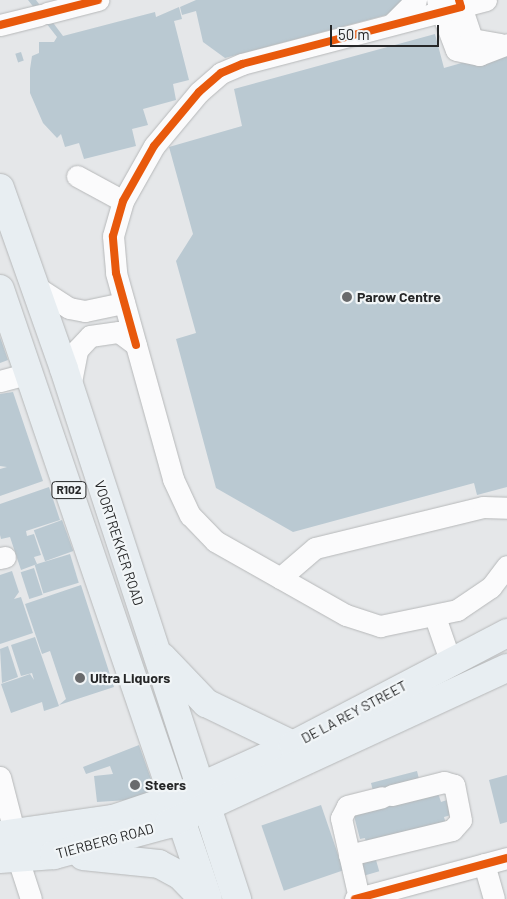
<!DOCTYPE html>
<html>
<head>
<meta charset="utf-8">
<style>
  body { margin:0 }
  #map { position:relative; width:507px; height:899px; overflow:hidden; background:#e5e7e9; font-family:Barlow,sans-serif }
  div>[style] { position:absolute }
  .building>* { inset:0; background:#bac9d2; transform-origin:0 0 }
  .roads { filter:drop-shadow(0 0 1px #b6b8b9) drop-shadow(0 0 1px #b6b8b9) }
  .minor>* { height:21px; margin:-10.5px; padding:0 10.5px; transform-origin:10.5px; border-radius:10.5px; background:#fbfbfc }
  .major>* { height:28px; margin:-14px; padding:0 14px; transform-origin:14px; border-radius:14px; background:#e8eef2 }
  .cycleway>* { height:8px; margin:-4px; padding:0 4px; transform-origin:4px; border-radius:4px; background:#e8590c }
  .dots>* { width:14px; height:14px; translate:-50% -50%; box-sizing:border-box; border:2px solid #f1f5f7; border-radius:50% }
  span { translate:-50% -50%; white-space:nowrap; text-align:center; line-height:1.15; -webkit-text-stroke:4.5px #f1f5f7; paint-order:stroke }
  .shield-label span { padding:1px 4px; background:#f1f5f7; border:1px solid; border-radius:4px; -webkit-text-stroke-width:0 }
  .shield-label { font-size:12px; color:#262728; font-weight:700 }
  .poi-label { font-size:14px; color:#262728; font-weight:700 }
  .left { translate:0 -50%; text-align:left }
  .street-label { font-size:14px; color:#262728 }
  .scale { position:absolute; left:330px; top:25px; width:109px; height:22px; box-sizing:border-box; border:2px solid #262728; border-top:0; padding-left:6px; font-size:15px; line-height:18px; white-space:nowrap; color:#262728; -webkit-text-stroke:4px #f1f5f7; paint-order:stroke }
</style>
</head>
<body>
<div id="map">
  <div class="building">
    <i style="clip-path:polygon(28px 0,36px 0,63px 36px,155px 12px,156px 17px,179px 7px,182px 19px,174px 21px,189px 80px,173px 84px,176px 100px,143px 109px,148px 125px,132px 129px,136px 146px,84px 159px,79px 143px,65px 147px,61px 134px,57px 138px,43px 123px,30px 93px,30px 69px,32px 56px,39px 53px,39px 42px,54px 42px,57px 37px)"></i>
    <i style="clip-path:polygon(196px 0,406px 0,390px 14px,225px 58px,203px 42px,196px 11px,182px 15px,180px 7px)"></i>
    <i style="clip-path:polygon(435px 34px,444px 68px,507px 50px,507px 487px,477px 495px,474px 483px,293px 532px,216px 488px,176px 339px,196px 333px,176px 261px,193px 234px,169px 147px,242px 126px,234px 89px)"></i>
    <i style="left:21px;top:52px;width:9px;height:6px;rotate:72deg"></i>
    <i style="clip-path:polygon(0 337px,8px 360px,0 363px)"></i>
    <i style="clip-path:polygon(13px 392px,43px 481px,0 496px,0 469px,7px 467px,0 466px,0 394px)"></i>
    <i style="clip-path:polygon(49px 487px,60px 520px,26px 531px,27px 536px,34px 534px,41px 555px,34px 557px,37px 564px,21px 570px,10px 537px,1px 539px,0 535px,0 504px)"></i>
    <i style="left:62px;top:520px;width:33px;height:30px;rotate:70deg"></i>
    <i style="left:70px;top:554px;width:30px;height:37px;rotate:73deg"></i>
    <i style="left:34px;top:568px;width:28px;height:14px;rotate:72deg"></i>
    <i style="clip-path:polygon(12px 571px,19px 592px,14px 599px,21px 597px,33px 633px,0 644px,0 575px)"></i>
    <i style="clip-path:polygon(81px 585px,114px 687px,59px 705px,66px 699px,50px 651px,42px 654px,25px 604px)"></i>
    <i style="clip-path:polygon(35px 637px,59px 706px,44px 711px,42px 702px,11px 713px,1px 684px,16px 679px,19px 686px,16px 679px,30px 674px,34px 680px,32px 673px,21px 676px,11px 645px)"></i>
    <i style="clip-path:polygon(8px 646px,18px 677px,2px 683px,0 649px)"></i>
    <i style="clip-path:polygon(139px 745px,155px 790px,128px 800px,97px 802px,94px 776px,113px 774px,110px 766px,86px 774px,83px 767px)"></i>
    <i style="clip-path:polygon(417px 771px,420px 783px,437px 790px,441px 802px,447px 800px,451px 815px,444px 817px,446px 824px,366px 844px,365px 838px,360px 839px,354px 816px,374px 795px,371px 783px)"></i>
    <i style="clip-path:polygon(507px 775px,507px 822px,500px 824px,489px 780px)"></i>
    <i style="left:321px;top:805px;width:69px;height:63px;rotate:71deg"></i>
    <i style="left:374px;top:853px;width:19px;height:16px;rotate:74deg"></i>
  </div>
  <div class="roads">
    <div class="minor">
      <i style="left:437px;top:0;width:53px;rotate:69.2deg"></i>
      <i style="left:456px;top:50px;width:24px;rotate:12deg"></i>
      <i style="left:479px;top:55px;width:30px;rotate:-21deg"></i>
      <i style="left:459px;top:0;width:41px;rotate:71.6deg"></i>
      <i style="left:472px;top:39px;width:29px;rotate:10deg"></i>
      <i style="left:486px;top:0;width:252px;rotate:165.3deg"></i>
      <i style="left:242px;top:64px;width:23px;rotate:157deg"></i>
      <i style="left:221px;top:73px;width:29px;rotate:139deg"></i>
      <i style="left:199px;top:92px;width:70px;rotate:129.8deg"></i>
      <i style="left:154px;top:146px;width:63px;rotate:119.4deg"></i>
      <i style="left:123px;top:201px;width:36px;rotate:106deg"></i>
      <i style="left:113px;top:236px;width:37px;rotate:85deg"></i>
      <i style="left:116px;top:273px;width:214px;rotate:74.5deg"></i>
      <i style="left:173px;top:479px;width:40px;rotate:65deg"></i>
      <i style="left:190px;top:515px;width:36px;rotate:46deg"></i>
      <i style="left:215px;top:541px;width:150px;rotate:29.5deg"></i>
      <i style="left:346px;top:615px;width:36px;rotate:18deg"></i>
      <i style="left:380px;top:626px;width:79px;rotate:-11.7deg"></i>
      <i style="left:457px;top:610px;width:41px;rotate:-34.1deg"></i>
      <i style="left:491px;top:587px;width:26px;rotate:-53deg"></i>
      <i style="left:47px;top:13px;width:53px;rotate:-14.3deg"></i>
      <i style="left:392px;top:24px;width:34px;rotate:-45deg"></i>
      <i style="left:0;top:25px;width:41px;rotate:-14deg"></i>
      <i style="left:77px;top:176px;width:52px;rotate:28.5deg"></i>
      <i style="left:35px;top:286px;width:40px;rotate:32.9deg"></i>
      <i style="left:69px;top:308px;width:16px;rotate:11deg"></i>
      <i style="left:85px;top:311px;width:40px;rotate:-12deg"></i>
      <i style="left:0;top:381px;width:30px;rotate:-15deg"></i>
      <i style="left:70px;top:387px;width:38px;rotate:-79deg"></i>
      <i style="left:77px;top:350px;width:19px;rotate:-47deg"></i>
      <i style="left:90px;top:336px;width:29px;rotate:-8deg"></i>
      <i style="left:119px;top:332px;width:21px;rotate:37deg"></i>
      <i style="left:0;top:558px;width:5px;rotate:-11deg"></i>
      <i style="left:280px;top:578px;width:46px;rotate:-40.6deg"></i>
      <i style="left:315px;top:548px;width:173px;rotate:-13.7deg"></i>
      <i style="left:483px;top:507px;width:24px;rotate:2deg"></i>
      <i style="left:435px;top:617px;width:46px;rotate:70.8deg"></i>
      <i style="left:0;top:777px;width:60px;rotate:75.5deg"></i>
      <i style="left:349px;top:855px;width:106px;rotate:-13.6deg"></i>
      <i style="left:452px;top:830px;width:13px;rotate:-48deg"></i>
      <i style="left:461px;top:820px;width:36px;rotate:-101deg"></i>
      <i style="left:454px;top:785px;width:10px;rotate:-163deg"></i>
      <i style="left:444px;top:782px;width:54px;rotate:166deg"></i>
      <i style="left:18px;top:859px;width:42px;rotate:72deg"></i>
      <i style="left:484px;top:864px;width:36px;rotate:74deg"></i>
      <i style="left:359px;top:898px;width:82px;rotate:-102.7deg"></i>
      <i style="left:341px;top:818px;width:13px;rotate:-63deg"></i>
      <i style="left:347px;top:806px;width:36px;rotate:-14deg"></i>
      <i style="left:355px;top:899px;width:157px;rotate:-15.1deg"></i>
    </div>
    <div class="major">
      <i style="left:0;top:188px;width:192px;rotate:70.5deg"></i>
      <i style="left:64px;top:369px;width:558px;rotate:71.92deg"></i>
      <i style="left:0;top:289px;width:644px;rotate:71.17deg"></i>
      <i style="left:162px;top:657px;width:64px;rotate:46.3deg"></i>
      <i style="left:206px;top:703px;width:97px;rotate:25.8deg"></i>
      <i style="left:0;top:835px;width:114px;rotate:-8.1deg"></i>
      <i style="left:113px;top:819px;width:65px;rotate:-18.7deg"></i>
      <i style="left:175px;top:798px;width:129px;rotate:-24.2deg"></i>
      <i style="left:293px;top:745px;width:242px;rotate:-27.6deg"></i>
      <i style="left:83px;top:856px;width:76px;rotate:6deg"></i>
      <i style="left:159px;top:864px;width:24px;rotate:28deg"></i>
      <i style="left:180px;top:875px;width:33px;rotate:46deg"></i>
      <i style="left:0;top:859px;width:54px;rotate:-4.2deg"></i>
      <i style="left:54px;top:855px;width:119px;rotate:-15.1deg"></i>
      <i style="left:169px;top:824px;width:372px;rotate:-24.8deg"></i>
    </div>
  </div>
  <div class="cycleway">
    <i style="left:0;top:25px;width:101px;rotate:-14.3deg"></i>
    <i style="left:136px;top:345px;width:75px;rotate:-105.5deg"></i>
    <i style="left:116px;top:273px;width:37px;rotate:-95deg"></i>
    <i style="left:113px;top:236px;width:36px;rotate:-74deg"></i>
    <i style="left:123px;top:201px;width:63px;rotate:-60.6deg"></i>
    <i style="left:154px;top:146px;width:70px;rotate:-50.2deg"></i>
    <i style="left:199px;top:92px;width:29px;rotate:-41deg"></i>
    <i style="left:221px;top:73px;width:23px;rotate:-23deg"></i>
    <i style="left:242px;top:64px;width:226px;rotate:-14.6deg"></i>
    <i style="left:461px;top:7px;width:7px;rotate:-106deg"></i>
    <i style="left:355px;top:899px;width:157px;rotate:-15.1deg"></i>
  </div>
  <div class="dots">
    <i style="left:347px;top:297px;background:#696a6c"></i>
    <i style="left:80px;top:678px;background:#696a6c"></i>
    <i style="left:135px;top:785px;background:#696a6c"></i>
  </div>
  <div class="shield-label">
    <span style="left:69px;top:490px">R102</span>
  </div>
  <div class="poi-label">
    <span class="left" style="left:357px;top:297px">Parow Centre</span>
    <span class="left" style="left:90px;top:678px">Ultra Liquors</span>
    <span class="left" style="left:145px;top:785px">Steers</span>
  </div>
  <div class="street-label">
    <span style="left:119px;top:543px;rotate:72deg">VOORTREKKER ROAD</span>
    <span style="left:354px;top:712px;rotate:-28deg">DE LA REY STREET</span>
    <span style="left:105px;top:841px;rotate:-15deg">TIERBERG ROAD</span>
  </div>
  <div class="scale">50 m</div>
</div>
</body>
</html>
